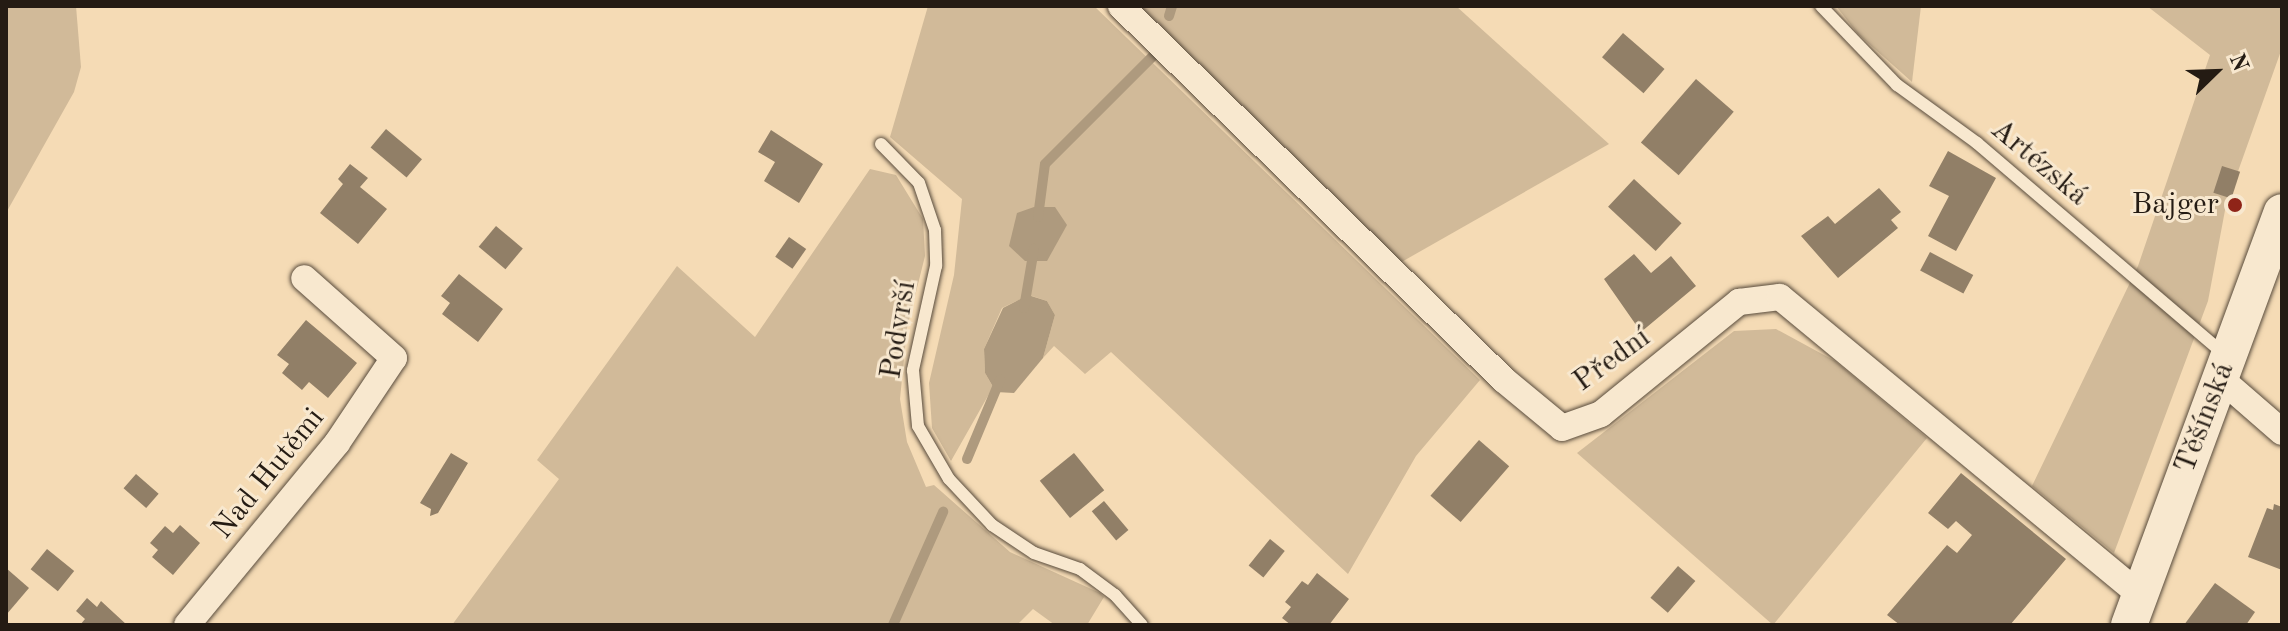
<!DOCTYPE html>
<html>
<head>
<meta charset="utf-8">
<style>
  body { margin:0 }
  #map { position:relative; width:2288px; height:631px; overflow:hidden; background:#f5dbb5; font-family:"Old Standard TT",serif }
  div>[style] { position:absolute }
  .green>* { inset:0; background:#d1ba99 }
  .water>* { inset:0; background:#ae9a7e }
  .stream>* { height:10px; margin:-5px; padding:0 5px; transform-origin:5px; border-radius:5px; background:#ae9a7e }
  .building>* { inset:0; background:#917f67; transform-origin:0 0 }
  .roads { filter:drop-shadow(0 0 2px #584b3c) drop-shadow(0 0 2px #584b3c) }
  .lane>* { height:12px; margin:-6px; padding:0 6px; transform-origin:6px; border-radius:6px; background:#f8e8cf }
  .street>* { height:26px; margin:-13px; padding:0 13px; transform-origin:13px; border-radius:13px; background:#f8e8cf }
  .secondary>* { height:36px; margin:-18px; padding:0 18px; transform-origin:18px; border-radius:18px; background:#f8e8cf }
  .dots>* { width:22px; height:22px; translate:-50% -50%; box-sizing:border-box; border:4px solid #f8e8cf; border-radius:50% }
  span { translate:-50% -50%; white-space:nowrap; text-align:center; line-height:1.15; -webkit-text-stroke:6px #f8e8cf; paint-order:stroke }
  .street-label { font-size:30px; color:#241b13 }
  .poi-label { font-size:30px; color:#241b13 }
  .right { translate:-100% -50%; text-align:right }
  .frame { position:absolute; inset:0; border:8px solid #241b13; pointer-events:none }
  .north { position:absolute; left:2176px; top:32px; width:80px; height:80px; -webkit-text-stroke:6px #f8e8cf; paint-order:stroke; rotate:67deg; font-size:22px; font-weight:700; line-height:32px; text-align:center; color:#241b13 }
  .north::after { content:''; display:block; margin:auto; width:28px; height:36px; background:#241b13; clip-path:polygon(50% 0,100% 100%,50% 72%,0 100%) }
</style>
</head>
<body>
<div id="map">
  <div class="green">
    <i style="clip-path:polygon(6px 6px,76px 6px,81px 67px,74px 92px,6px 213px)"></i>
    <i style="clip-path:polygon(928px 6px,1094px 6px,1480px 380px,1416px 456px,1348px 574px,1111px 352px,1085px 374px,1054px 346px,1043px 358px,1055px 315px,1047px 301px,1029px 295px,1002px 308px,984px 349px,985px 373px,993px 387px,951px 461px,932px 428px,929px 383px,954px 275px,962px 199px,890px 137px)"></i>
    <i style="clip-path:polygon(1136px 6px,1456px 6px,1609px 144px,1398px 264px)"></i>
    <i style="clip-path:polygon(1836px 6px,1921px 6px,1912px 82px,1858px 34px)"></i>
    <i style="clip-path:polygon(2147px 6px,2282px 6px,2282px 48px,2226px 205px,2208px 301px,2114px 553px,2032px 486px,2138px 266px,2210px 55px)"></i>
    <i style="clip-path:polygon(870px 169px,896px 175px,923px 219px,925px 256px,907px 328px,900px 399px,907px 442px,926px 487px,934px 485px,1010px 552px,1100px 593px,1104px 597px,1087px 625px,1055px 625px,1033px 609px,1017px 625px,452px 625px,559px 479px,537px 460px,677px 266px,755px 337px)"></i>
    <i style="clip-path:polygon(1776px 329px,1835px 361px,1927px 438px,1773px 625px,1577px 453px,1734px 331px)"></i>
  </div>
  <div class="water">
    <i style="clip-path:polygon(1034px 207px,1055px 207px,1067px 225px,1047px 261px,1025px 261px,1009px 246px,1017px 213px)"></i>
    <i style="clip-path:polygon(1028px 295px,1047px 301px,1055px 315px,1043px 358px,1014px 393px,996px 392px,985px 373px,984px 349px,1003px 308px)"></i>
  </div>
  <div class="stream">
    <i style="left:1169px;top:16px;width:10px;rotate:-73deg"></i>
    <i style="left:1038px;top:217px;width:53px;rotate:-82.5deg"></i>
    <i style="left:1045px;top:164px;width:160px;rotate:-45deg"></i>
    <i style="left:1024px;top:308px;width:60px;rotate:-80.4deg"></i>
    <i style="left:967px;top:459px;width:86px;rotate:-67.3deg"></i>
    <i style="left:893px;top:625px;width:124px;rotate:-66.1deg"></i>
  </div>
  <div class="building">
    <i style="left:1623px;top:33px;width:55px;height:32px;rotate:41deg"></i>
    <i style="left:1696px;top:79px;width:50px;height:84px;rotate:41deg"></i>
    <i style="left:386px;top:129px;width:47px;height:24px;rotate:40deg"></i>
    <i style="clip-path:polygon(771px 130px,823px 164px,799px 203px,764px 181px,775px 162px,758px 152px)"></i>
    <i style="clip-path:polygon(1948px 151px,1996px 178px,1956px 251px,1928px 236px,1949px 196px,1929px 186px)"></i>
    <i style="clip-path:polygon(350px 164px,368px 178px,360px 187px,387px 209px,358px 244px,320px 213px,343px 184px,338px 179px)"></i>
    <i style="left:2222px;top:166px;width:19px;height:28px;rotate:18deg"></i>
    <i style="left:1634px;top:179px;width:65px;height:38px;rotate:43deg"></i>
    <i style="clip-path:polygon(1879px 188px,1901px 212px,1891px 220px,1898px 228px,1838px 278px,1801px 236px,1828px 216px,1835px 224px)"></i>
    <i style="left:496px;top:226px;width:35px;height:27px;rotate:40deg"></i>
    <i style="left:789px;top:237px;width:21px;height:24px;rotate:35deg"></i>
    <i style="left:1930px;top:252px;width:49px;height:21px;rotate:28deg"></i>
    <i style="clip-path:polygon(1634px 254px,1651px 273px,1671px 256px,1696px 286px,1641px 332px,1604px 279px)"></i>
    <i style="clip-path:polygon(459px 274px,503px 309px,478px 342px,442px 314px,450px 303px,441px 296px)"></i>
    <i style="clip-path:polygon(306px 320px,357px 363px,328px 398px,309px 382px,302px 390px,282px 373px,289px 364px,277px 355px)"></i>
    <i style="left:1479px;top:440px;width:40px;height:74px;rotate:41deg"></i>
    <i style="clip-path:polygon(451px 453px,468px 463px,438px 513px,430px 516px,431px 509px,420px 503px)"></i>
    <i style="left:1074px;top:453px;width:48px;height:44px;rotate:51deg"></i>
    <i style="clip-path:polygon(1961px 473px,2066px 559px,2010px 625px,1900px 625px,1887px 615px,1947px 545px,1957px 553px,1972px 535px,1956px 521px,1948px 529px,1928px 513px)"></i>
    <i style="left:136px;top:474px;width:30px;height:19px;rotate:41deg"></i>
    <i style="left:1104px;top:501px;width:38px;height:16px;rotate:50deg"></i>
    <i style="clip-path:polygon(2274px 504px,2282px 507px,2282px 570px,2248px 557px,2267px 508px,2273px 510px)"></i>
    <i style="clip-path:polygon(180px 525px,200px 543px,173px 575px,152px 557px,158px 550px,150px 543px,165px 526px,173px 533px)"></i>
    <i style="left:1270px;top:539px;width:19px;height:34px;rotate:39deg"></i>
    <i style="left:47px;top:549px;width:35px;height:26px;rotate:39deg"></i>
    <i style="left:1678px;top:566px;width:23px;height:42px;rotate:41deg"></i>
    <i style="clip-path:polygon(6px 568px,29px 588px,6px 615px)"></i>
    <i style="clip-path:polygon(1317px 573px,1349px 599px,1329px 625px,1291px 625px,1282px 618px,1291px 607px,1285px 602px,1302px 581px,1308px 585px)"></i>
    <i style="clip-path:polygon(2215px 583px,2255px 612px,2246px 625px,2184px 625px)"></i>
    <i style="clip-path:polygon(87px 598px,97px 607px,101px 601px,127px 625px,80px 625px,85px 619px,76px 611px)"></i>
  </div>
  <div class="roads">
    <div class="lane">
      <i style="left:1821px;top:6px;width:110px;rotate:46.1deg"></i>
      <i style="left:1897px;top:85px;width:99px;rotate:35.9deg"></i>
      <i style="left:1977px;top:143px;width:326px;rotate:40.5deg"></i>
      <i style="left:881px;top:144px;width:54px;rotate:45.7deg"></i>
      <i style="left:919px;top:183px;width:50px;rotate:71.2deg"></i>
      <i style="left:935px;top:230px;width:36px;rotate:88deg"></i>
      <i style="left:936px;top:266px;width:107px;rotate:102.5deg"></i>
      <i style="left:913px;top:370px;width:56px;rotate:84.9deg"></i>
      <i style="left:918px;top:426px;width:61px;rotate:59.7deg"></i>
      <i style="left:949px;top:479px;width:63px;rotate:46.9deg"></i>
      <i style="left:992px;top:525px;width:50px;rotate:33.7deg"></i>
      <i style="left:1034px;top:553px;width:49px;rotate:19.2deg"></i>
      <i style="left:1080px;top:569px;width:44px;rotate:36.6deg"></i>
      <i style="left:1115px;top:595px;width:40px;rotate:48deg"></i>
    </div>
    <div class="street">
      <i style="left:1121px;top:6px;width:535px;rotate:44.32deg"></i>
      <i style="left:1504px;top:380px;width:75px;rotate:39.6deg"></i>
      <i style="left:1562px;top:428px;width:41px;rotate:-19.7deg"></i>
      <i style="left:1601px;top:414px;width:178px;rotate:-39.1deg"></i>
      <i style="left:1739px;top:302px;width:41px;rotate:-7deg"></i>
      <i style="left:1780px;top:297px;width:466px;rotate:39.6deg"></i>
      <i style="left:2221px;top:379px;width:81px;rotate:41deg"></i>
      <i style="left:187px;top:625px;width:236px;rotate:-50.5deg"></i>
      <i style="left:337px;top:443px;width:102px;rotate:-56.2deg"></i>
      <i style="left:394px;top:358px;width:120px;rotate:-138.4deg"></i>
    </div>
    <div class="secondary">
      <i style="left:2129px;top:625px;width:440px;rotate:-69.7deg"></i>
    </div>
  </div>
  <div class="dots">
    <i style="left:2235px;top:205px;background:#8f2418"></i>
  </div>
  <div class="street-label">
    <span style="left:2039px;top:163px;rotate:40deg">Artézská</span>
    <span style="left:899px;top:330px;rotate:-81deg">Podvrší</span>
    <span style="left:1612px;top:360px;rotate:-36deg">Přední</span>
    <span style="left:2205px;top:418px;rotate:-69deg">Těšínská</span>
    <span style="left:269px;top:474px;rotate:-51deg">Nad Hutěmi</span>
  </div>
  <div class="poi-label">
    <span class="right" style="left:2219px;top:205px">Bajger</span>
  </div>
  <div class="frame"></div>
  <div class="north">N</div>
</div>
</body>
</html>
